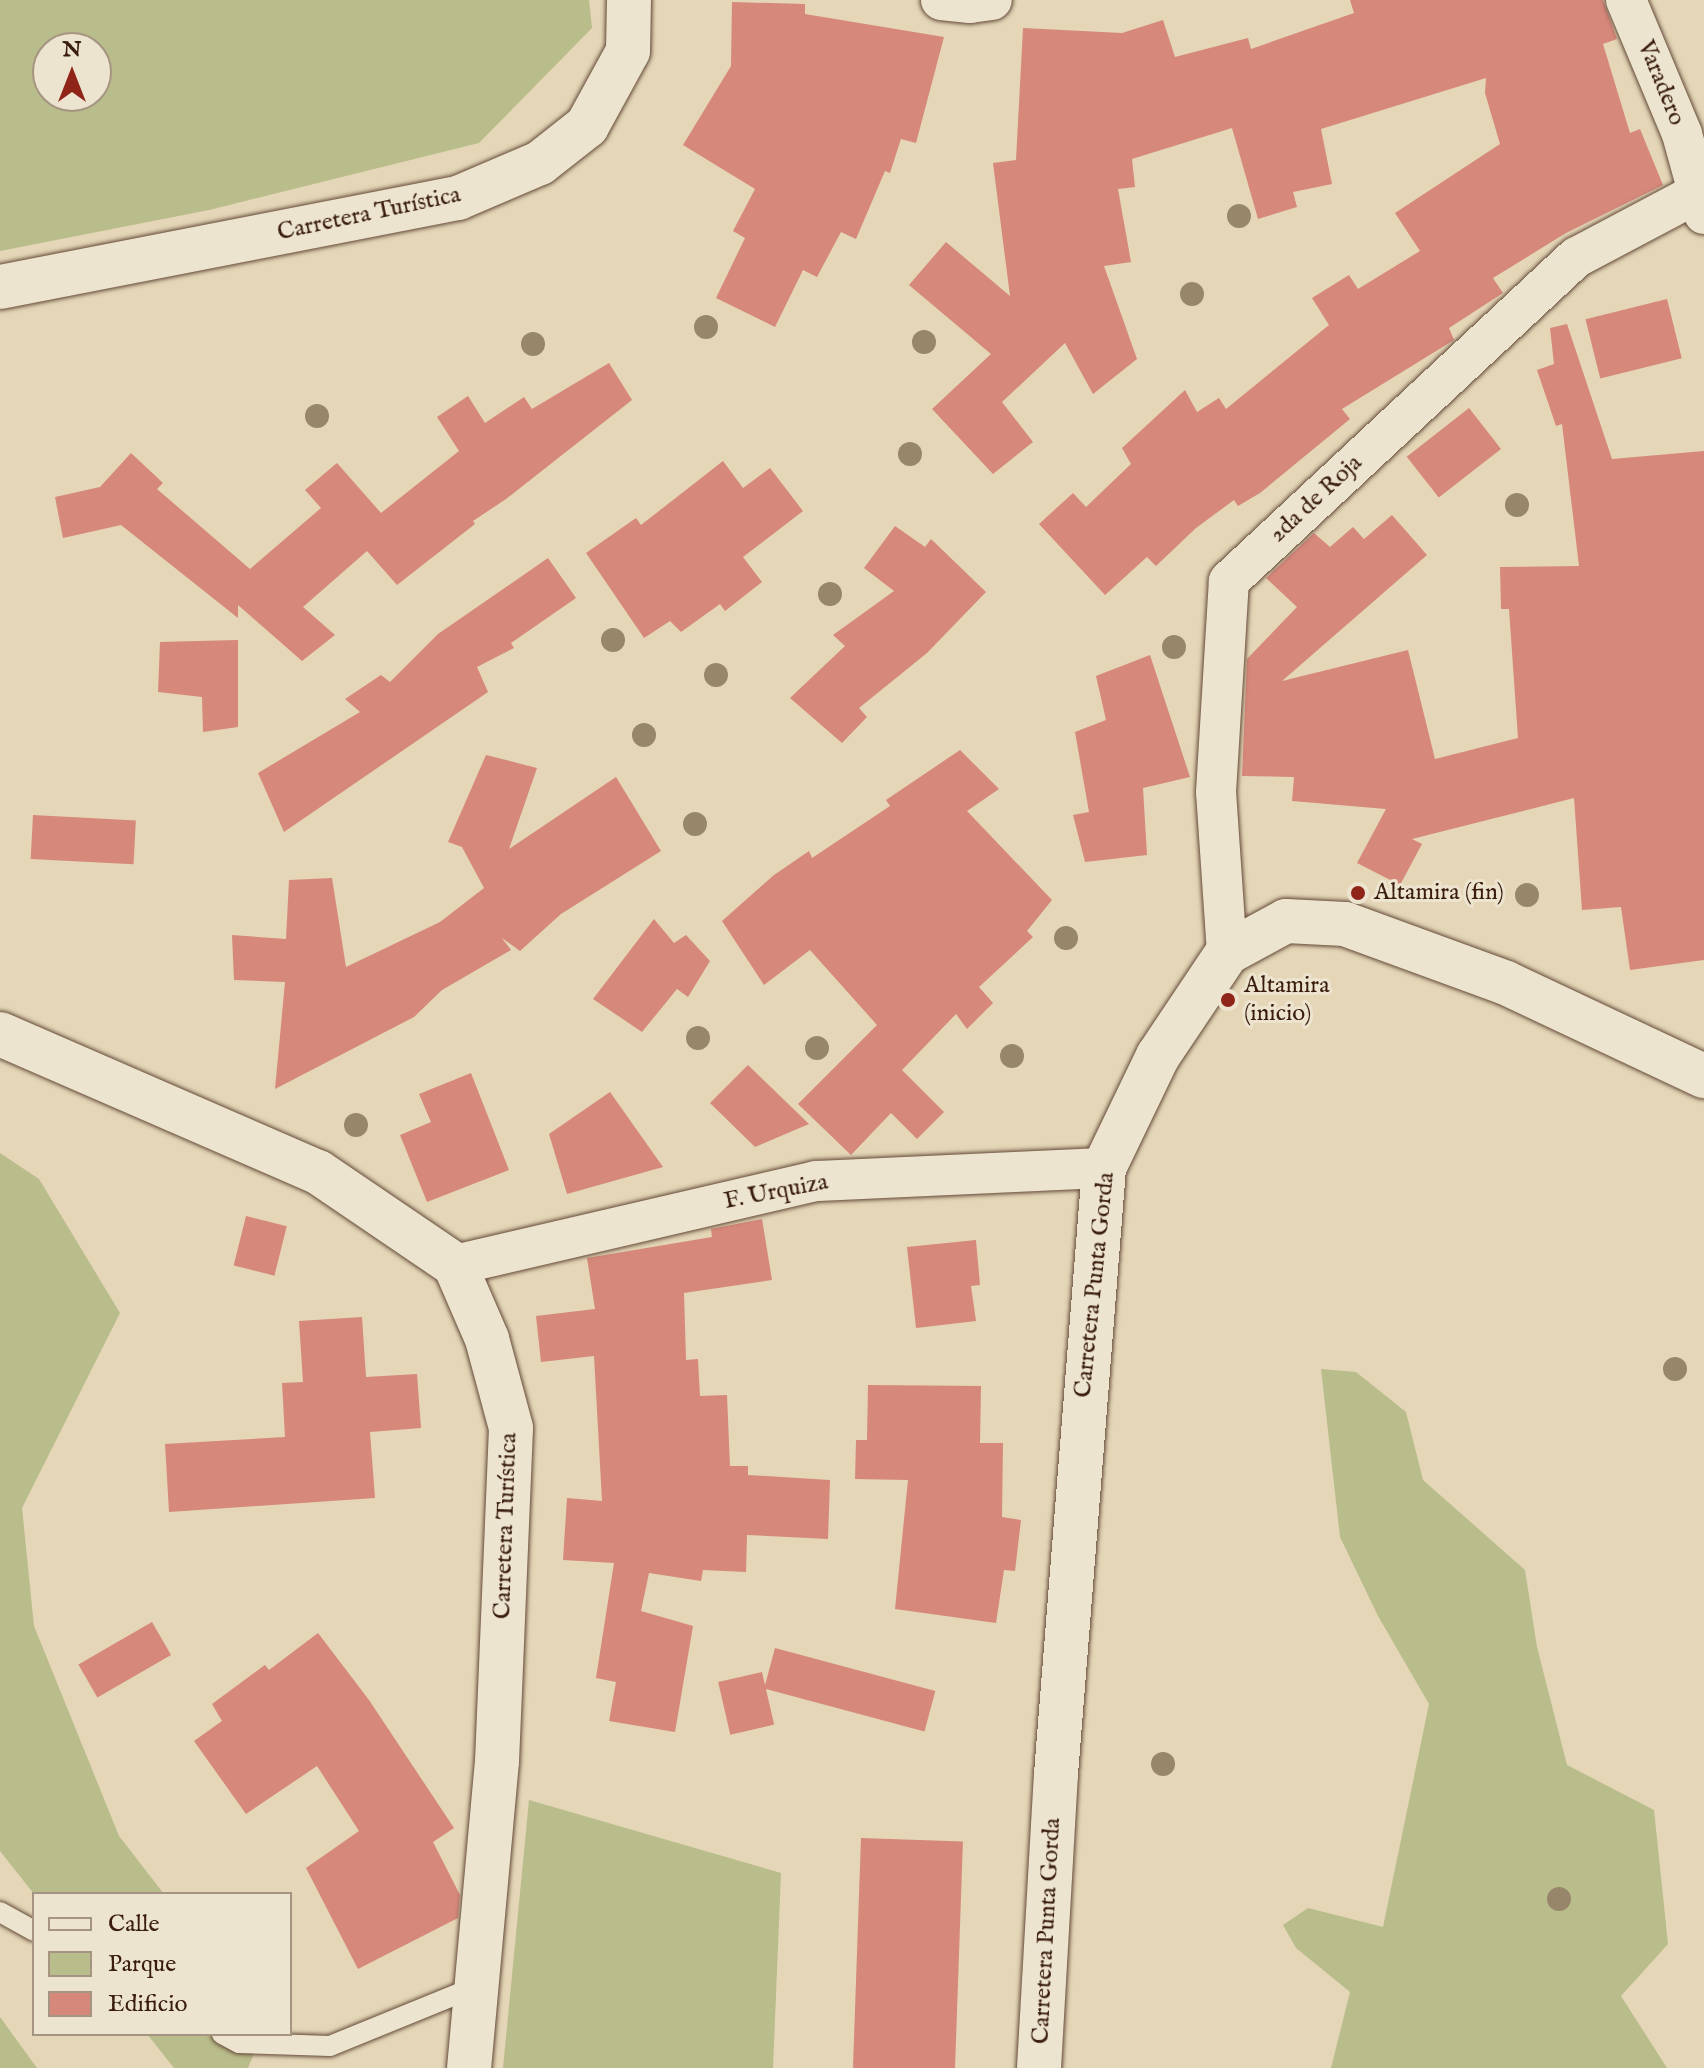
<!DOCTYPE html>
<html>
<head>
<meta charset="utf-8">
<style>
  body { margin:0 }
  #map { position:relative; width:1704px; height:2068px; overflow:hidden; background:#e4d6b7; font-family:"IM FELL English",serif }
  div>[style] { position:absolute }
  .green>* { inset:0; background:#b9bc8b }
  .building>* { inset:0; background:#d6887b; transform-origin:0 0 }
  .roads { filter:drop-shadow(0 0 2px #644a38) drop-shadow(0 0 2px #644a38) }
  .service>* { height:20px; margin:-10px; padding:0 10px; transform-origin:10px; border-radius:10px; background:#ede4d0 }
  .minor>* { height:40px; margin:-20px; padding:0 20px; transform-origin:20px; border-radius:20px; background:#ede4d0 }
  .secondary>* { height:44px; margin:-22px; padding:0 22px; transform-origin:22px; border-radius:22px; background:#ede4d0 }
  .trees>* { width:24px; height:24px; margin:-12px; border-radius:50%; background:#98866b }
  .dots>* { width:22px; height:22px; translate:-50% -50%; box-sizing:border-box; border:4px solid #ede4d0; border-radius:50% }
  span { translate:-50% -50%; white-space:nowrap; text-align:center; line-height:1.15; -webkit-text-stroke:6px #ede4d0; paint-order:stroke }
  .street-label { font-size:24px; color:#391c0d }
  .poi-label { font-size:24px; color:#391c0d }
  .left { translate:0 -50%; text-align:left }
  .legend { position:absolute; left:32px; top:1892px; width:260px; height:144px; box-sizing:border-box; background:#ede4d0; border:2px solid #a59482; margin:0; padding:10px 14px; list-style:none; font-size:24px; color:#391c0d }
  .legend li { display:flex; align-items:center; gap:16px; height:40px }
  .legend b { width:40px; border:2px solid #a59482 }
  .north { position:absolute; left:32px; top:32px; width:80px; height:80px; box-sizing:border-box; background:#ede4d0; border:2px solid #a59482; border-radius:50%; rotate:0deg; font-size:22px; font-weight:700; line-height:32px; text-align:center; color:#391c0d }
  .north::after { content:''; display:block; margin:auto; width:28px; height:36px; background:#8f2418; clip-path:polygon(50% 0,100% 100%,50% 72%,0 100%) }
</style>
</head>
<body>
<div id="map">
  <div class="green">
    <i style="clip-path:polygon(evenodd,0 0,589px 0,592px 28px,479px 143px,209px 210px,0 251px,0 0,48px 48px,96px 48px,96px 96px,48px 96px,48px 48px)"></i>
    <i style="clip-path:polygon(0 1153px,39px 1179px,120px 1313px,22px 1508px,34px 1626px,119px 1836px,164px 1894px,34px 1894px,0 1851px)"></i>
    <i style="clip-path:polygon(1321px 1369px,1356px 1372px,1406px 1412px,1423px 1480px,1525px 1570px,1537px 1647px,1567px 1765px,1654px 1810px,1668px 1944px,1621px 1996px,1667px 2068px,1331px 2068px,1350px 1992px,1296px 1948px,1283px 1925px,1308px 1908px,1383px 1927px,1429px 1704px,1378px 1616px,1340px 1537px)"></i>
    <i style="clip-path:polygon(529px 1800px,781px 1873px,773px 2068px,503px 2068px)"></i>
    <i style="clip-path:polygon(0 2017px,37px 2068px,0 2068px)"></i>
    <i style="clip-path:polygon(147px 2034px,262px 2034px,248px 2068px,174px 2068px)"></i>
  </div>
  <div class="building">
    <i style="clip-path:polygon(1350px 0,1603px 0,1617px 39px,1603px 44px,1630px 133px,1640px 129px,1663px 185px,1566px 233px,1493px 278px,1503px 293px,1449px 328px,1454px 340px,1342px 409px,1350px 419px,1260px 493px,1238px 506px,1234px 500px,1196px 528px,1156px 566px,1147px 557px,1105px 595px,1039px 524px,1073px 493px,1086px 507px,1131px 464px,1122px 448px,1185px 390px,1197px 412px,1219px 398px,1226px 409px,1329px 325px,1312px 298px,1349px 275px,1358px 289px,1420px 251px,1395px 213px,1500px 144px,1485px 93px,1486px 78px,1321px 129px,1332px 184px,1293px 192px,1297px 207px,1258px 219px,1232px 128px,1132px 159px,1135px 187px,1118px 189px,1131px 262px,1104px 266px,1137px 359px,1093px 394px,1065px 343px,1002px 402px,1033px 442px,993px 474px,932px 409px,991px 354px,909px 285px,946px 242px,1010px 296px,993px 163px,1016px 160px,1023px 28px,1122px 33px,1163px 20px,1175px 57px,1248px 38px,1251px 49px,1354px 13px)"></i>
    <i style="clip-path:polygon(732px 2px,805px 4px,805px 14px,944px 37px,916px 143px,901px 139px,890px 173px,885px 171px,856px 239px,841px 232px,817px 277px,803px 270px,775px 327px,716px 298px,745px 238px,733px 231px,755px 189px,683px 145px,731px 66px)"></i>
    <i style="left:1667px;top:299px;width:61px;height:84px;rotate:76deg"></i>
    <i style="clip-path:polygon(1567px 324px,1612px 459px,1704px 451px,1704px 960px,1630px 970px,1621px 907px,1582px 910px,1574px 798px,1412px 839px,1422px 844px,1400px 885px,1357px 863px,1386px 809px,1292px 801px,1294px 777px,1242px 776px,1247px 659px,1297px 607px,1266px 578px,1314px 533px,1330px 547px,1353px 527px,1364px 539px,1392px 515px,1427px 555px,1282px 681px,1408px 650px,1435px 759px,1518px 738px,1509px 609px,1501px 609px,1500px 567px,1579px 566px,1562px 424px,1556px 426px,1537px 370px,1554px 364px,1550px 328px)"></i>
    <i style="clip-path:polygon(609px 363px,632px 400px,506px 499px,473px 521px,475px 524px,397px 585px,367px 551px,303px 607px,335px 635px,302px 661px,238px 605px,238px 618px,121px 525px,63px 538px,55px 497px,100px 487px,131px 453px,163px 483px,157px 489px,250px 569px,321px 508px,305px 490px,337px 463px,381px 513px,459px 451px,437px 417px,468px 396px,485px 423px,524px 397px,532px 409px)"></i>
    <i style="left:1469px;top:408px;width:52px;height:79px;rotate:52deg"></i>
    <i style="clip-path:polygon(723px 461px,743px 488px,770px 468px,803px 511px,743px 557px,762px 582px,725px 611px,720px 604px,681px 632px,670px 621px,644px 638px,586px 553px,636px 518px,641px 525px)"></i>
    <i style="clip-path:polygon(895px 526px,925px 547px,931px 539px,986px 592px,927px 653px,859px 708px,867px 717px,842px 743px,790px 698px,845px 646px,833px 635px,894px 591px,864px 568px)"></i>
    <i style="clip-path:polygon(548px 558px,576px 598px,511px 643px,514px 648px,477px 667px,488px 692px,284px 832px,258px 773px,360px 712px,345px 699px,381px 675px,390px 682px,438px 634px)"></i>
    <i style="clip-path:polygon(238px 640px,238px 727px,203px 732px,202px 697px,158px 692px,160px 642px)"></i>
    <i style="clip-path:polygon(1150px 655px,1190px 777px,1143px 788px,1147px 855px,1085px 862px,1073px 815px,1089px 812px,1075px 732px,1106px 720px,1096px 676px)"></i>
    <i style="clip-path:polygon(960px 750px,999px 789px,967px 811px,1052px 900px,1027px 931px,1033px 937px,979px 987px,993px 1003px,967px 1029px,956px 1014px,902px 1070px,944px 1112px,917px 1139px,891px 1113px,851px 1155px,798px 1104px,877px 1025px,810px 950px,764px 985px,722px 921px,774px 875px,809px 851px,812px 858px,890px 806px,886px 800px)"></i>
    <i style="clip-path:polygon(486px 755px,537px 768px,509px 849px,616px 777px,661px 851px,561px 914px,520px 951px,502px 938px,511px 950px,442px 990px,414px 1017px,275px 1089px,285px 982px,234px 980px,232px 935px,286px 939px,289px 880px,332px 878px,346px 967px,440px 922px,484px 888px,462px 847px,448px 842px)"></i>
    <i style="left:33px;top:815px;width:103px;height:44px;rotate:3deg"></i>
    <i style="clip-path:polygon(654px 919px,674px 943px,686px 935px,710px 961px,688px 997px,677px 989px,642px 1032px,593px 999px)"></i>
    <i style="clip-path:polygon(748px 1065px,809px 1124px,755px 1147px,710px 1103px)"></i>
    <i style="clip-path:polygon(471px 1073px,509px 1170px,427px 1202px,400px 1135px,431px 1122px,419px 1094px)"></i>
    <i style="clip-path:polygon(610px 1092px,663px 1167px,567px 1194px,549px 1134px)"></i>
    <i style="left:246px;top:1216px;width:42px;height:51px;rotate:14deg"></i>
    <i style="clip-path:polygon(762px 1219px,772px 1280px,684px 1293px,686px 1360px,698px 1359px,700px 1396px,727px 1395px,730px 1466px,748px 1466px,748px 1475px,830px 1480px,828px 1539px,747px 1535px,746px 1572px,703px 1570px,701px 1581px,649px 1573px,641px 1611px,693px 1626px,675px 1732px,609px 1721px,616px 1682px,596px 1678px,614px 1563px,563px 1560px,567px 1498px,602px 1501px,594px 1356px,541px 1362px,536px 1316px,595px 1309px,587px 1258px,712px 1237px,711px 1229px)"></i>
    <i style="clip-path:polygon(976px 1240px,980px 1285px,971px 1286px,976px 1321px,916px 1328px,907px 1247px)"></i>
    <i style="clip-path:polygon(362px 1317px,366px 1377px,417px 1374px,421px 1428px,370px 1432px,375px 1498px,169px 1512px,165px 1444px,285px 1437px,282px 1383px,303px 1382px,299px 1321px)"></i>
    <i style="clip-path:polygon(868px 1385px,981px 1386px,980px 1443px,1003px 1443px,1002px 1517px,1021px 1520px,1015px 1571px,1004px 1570px,996px 1623px,895px 1609px,908px 1480px,855px 1479px,856px 1440px,867px 1440px)"></i>
    <i style="left:152px;top:1622px;width:38px;height:85px;rotate:60deg"></i>
    <i style="clip-path:polygon(318px 1633px,369px 1700px,454px 1828px,433px 1842px,460px 1895px,458px 1918px,358px 1969px,306px 1868px,359px 1831px,317px 1766px,246px 1814px,194px 1741px,222px 1721px,212px 1704px,265px 1665px,269px 1670px)"></i>
    <i style="left:775px;top:1648px;width:166px;height:42px;rotate:15deg"></i>
    <i style="left:762px;top:1672px;width:54px;height:45px;rotate:77deg"></i>
    <i style="left:861px;top:1838px;width:102px;height:230px;rotate:2deg"></i>
  </div>
  <div class="roads">
    <div class="service">
      <i style="left:0;top:1912px;width:39px;rotate:29deg"></i>
      <i style="left:222px;top:2034px;width:19px;rotate:28deg"></i>
      <i style="left:239px;top:2043px;width:91px;rotate:1.9deg"></i>
      <i style="left:330px;top:2046px;width:159px;rotate:-22.2deg"></i>
    </div>
    <div class="minor">
      <i style="left:941px;top:0;width:29px;rotate:6deg"></i>
      <i style="left:970px;top:3px;width:22px;rotate:-8deg"></i>
      <i style="left:1626px;top:0;width:145px;rotate:67.3deg"></i>
      <i style="left:1682px;top:134px;width:83px;rotate:74.6deg"></i>
      <i style="left:1227px;top:953px;width:161px;rotate:-93.9deg"></i>
      <i style="left:1216px;top:792px;width:211px;rotate:-86.5deg"></i>
      <i style="left:1229px;top:581px;width:475px;rotate:-43deg"></i>
      <i style="left:1577px;top:257px;width:137px;rotate:-27.9deg"></i>
      <i style="left:455px;top:1265px;width:371px;rotate:-13.1deg"></i>
      <i style="left:816px;top:1181px;width:288px;rotate:-2.6deg"></i>
    </div>
    <div class="secondary">
      <i style="left:0;top:287px;width:467px;rotate:-11deg"></i>
      <i style="left:458px;top:198px;width:89px;rotate:-23.1deg"></i>
      <i style="left:540px;top:163px;width:60px;rotate:-38.2deg"></i>
      <i style="left:587px;top:126px;width:85px;rotate:-61.3deg"></i>
      <i style="left:628px;top:51px;width:51px;rotate:-88.9deg"></i>
      <i style="left:0;top:1034px;width:347px;rotate:23.5deg"></i>
      <i style="left:318px;top:1172px;width:166px;rotate:34.2deg"></i>
      <i style="left:455px;top:1265px;width:81px;rotate:66.6deg"></i>
      <i style="left:487px;top:1339px;width:92px;rotate:74.9deg"></i>
      <i style="left:511px;top:1428px;width:333px;rotate:92.4deg"></i>
      <i style="left:497px;top:1761px;width:308px;rotate:95.2deg"></i>
      <i style="left:1039px;top:2068px;width:294px;rotate:-86.7deg"></i>
      <i style="left:1056px;top:1774px;width:608px;rotate:-85.47deg"></i>
      <i style="left:1104px;top:1168px;width:124px;rotate:-64.3deg"></i>
      <i style="left:1158px;top:1056px;width:124px;rotate:-56.2deg"></i>
      <i style="left:1227px;top:953px;width:67px;rotate:-28.5deg"></i>
      <i style="left:1286px;top:921px;width:59px;rotate:2.9deg"></i>
      <i style="left:1345px;top:924px;width:171px;rotate:20.1deg"></i>
      <i style="left:1506px;top:983px;width:219px;rotate:25.2deg"></i>
    </div>
  </div>
  <div class="trees">
    <i style="left:1239px;top:216px"></i>
    <i style="left:1192px;top:294px"></i>
    <i style="left:706px;top:327px"></i>
    <i style="left:924px;top:342px"></i>
    <i style="left:533px;top:344px"></i>
    <i style="left:317px;top:416px"></i>
    <i style="left:910px;top:454px"></i>
    <i style="left:1517px;top:505px"></i>
    <i style="left:830px;top:594px"></i>
    <i style="left:613px;top:640px"></i>
    <i style="left:1174px;top:647px"></i>
    <i style="left:716px;top:675px"></i>
    <i style="left:644px;top:735px"></i>
    <i style="left:695px;top:824px"></i>
    <i style="left:1527px;top:895px"></i>
    <i style="left:1066px;top:938px"></i>
    <i style="left:698px;top:1038px"></i>
    <i style="left:817px;top:1048px"></i>
    <i style="left:1012px;top:1056px"></i>
    <i style="left:356px;top:1125px"></i>
    <i style="left:1675px;top:1369px"></i>
    <i style="left:1163px;top:1764px"></i>
    <i style="left:1559px;top:1899px"></i>
  </div>
  <div class="dots">
    <i style="left:1358px;top:893px;background:#8f2418"></i>
    <i style="left:1228px;top:1000px;background:#8f2418"></i>
  </div>
  <div class="street-label">
    <span style="left:1661px;top:83px;rotate:68deg">Varadero</span>
    <span style="left:369px;top:214px;rotate:-12deg">Carretera Turística</span>
    <span style="left:1316px;top:499px;rotate:-43deg">2da de Roja</span>
    <span style="left:776px;top:1192px;rotate:-11deg">F. Urquiza</span>
    <span style="left:1095px;top:1285px;rotate:-84deg">Carretera Punta Gorda</span>
    <span style="left:506px;top:1526px;rotate:-88deg">Carretera Turística</span>
    <span style="left:1047px;top:1931px;rotate:-87deg">Carretera Punta Gorda</span>
  </div>
  <div class="poi-label">
    <span class="left" style="left:1374px;top:893px">Altamira (fin)</span>
    <span class="left" style="left:1244px;top:1000px">Altamira<br>(inicio)</span>
  </div>
  <ul class="legend">
  <li><b style="height:10px;background:#ede4d0"></b>Calle</li>
  <li><b style="height:22px;background:#b9bc8b"></b>Parque</li>
  <li><b style="height:22px;background:#d6887b"></b>Edificio</li>
  </ul>
  <div class="north">N</div>
</div>
</body>
</html>
